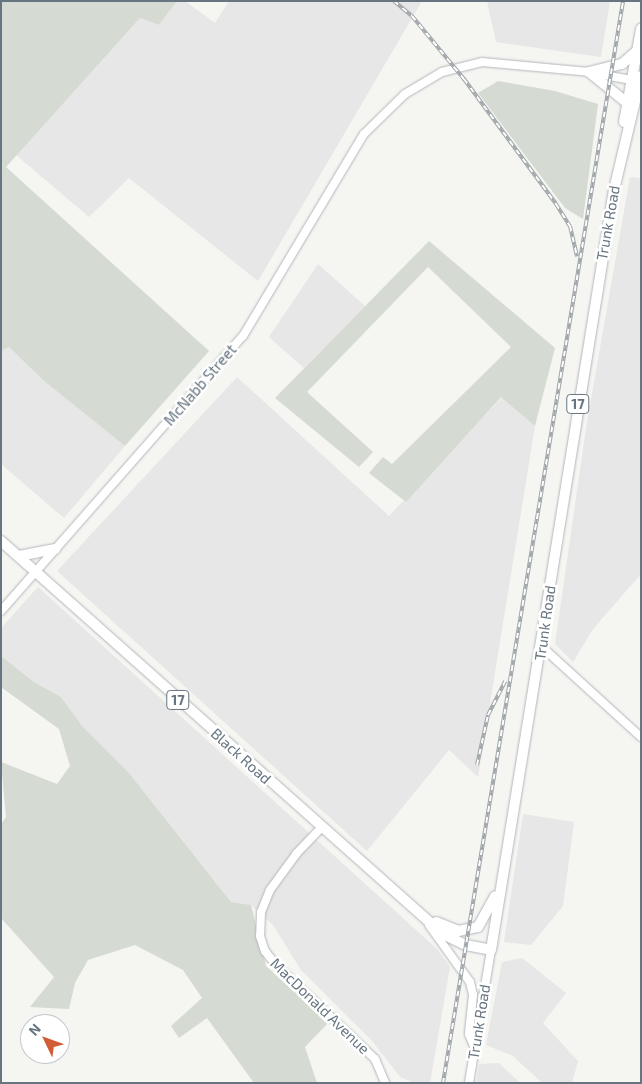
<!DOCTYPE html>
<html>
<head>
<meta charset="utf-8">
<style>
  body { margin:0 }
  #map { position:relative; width:642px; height:1084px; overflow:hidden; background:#f5f5f2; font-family:"Exo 2",sans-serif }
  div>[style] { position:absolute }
  .built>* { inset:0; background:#e6e7e6 }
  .green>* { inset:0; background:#d5dad2 }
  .roads { filter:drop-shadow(0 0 1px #b2b6ba) drop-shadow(0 0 1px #b2b6ba) }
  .secondary>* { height:8px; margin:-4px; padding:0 4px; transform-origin:4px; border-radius:4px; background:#fff }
  .highway>* { height:10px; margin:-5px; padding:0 5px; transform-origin:5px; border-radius:5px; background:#fff }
  .rail>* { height:4px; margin-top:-2px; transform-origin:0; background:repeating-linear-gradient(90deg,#fff 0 5.5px,#9fa5a9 0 11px); box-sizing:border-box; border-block:1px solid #9fa5a9 }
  span { translate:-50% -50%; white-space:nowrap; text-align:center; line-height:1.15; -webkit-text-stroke:5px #fff; paint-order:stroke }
  .shield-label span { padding:1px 4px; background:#fff; border:1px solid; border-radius:4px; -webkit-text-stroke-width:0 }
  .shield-label { font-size:14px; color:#677580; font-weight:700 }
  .street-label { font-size:15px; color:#677580 }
  .frame { position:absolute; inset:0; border:2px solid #677580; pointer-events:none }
  .north { position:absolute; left:20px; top:1014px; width:50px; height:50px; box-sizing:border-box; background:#fff; border:1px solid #c2c8cc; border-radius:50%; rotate:312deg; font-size:14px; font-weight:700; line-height:20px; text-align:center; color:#677580 }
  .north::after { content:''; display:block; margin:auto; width:18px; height:22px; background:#d15d37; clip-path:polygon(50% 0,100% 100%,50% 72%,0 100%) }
</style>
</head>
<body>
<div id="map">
  <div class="built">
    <i style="clip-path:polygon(177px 1px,185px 1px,215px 23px,229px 1px,422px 1px,258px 281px,129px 178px,89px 217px,16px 155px,140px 18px,159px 25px)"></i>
    <i style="clip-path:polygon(487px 1px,610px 1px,601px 57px,496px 42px)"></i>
    <i style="clip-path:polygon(630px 177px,641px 178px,641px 574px,593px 629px,573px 662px,555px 644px,586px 428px)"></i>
    <i style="clip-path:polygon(318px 264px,365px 306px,304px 368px,269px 337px)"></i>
    <i style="clip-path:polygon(9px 347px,44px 381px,125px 446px,64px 518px,1px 464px,1px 351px)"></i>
    <i style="clip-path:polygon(237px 377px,389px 516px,502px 397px,535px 426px,478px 777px,449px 750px,367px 851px,57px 571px)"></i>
    <i style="clip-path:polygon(38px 587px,437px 949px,450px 967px,430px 1083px,415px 1083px,400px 1077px,373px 1042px,301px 970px,273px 925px,251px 905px,231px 902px,129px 773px,83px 727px,61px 697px,34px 682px,1px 656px,1px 628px)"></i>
    <i style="clip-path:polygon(523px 814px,574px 822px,563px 906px,531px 945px,504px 942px)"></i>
    <i style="clip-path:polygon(522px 958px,566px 993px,543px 1023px,578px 1061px,572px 1083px,542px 1083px,513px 1056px,486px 1045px,502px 962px)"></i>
    <i style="clip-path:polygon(499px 1063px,520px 1083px,476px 1083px,479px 1064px)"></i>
  </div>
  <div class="green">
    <i style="clip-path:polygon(1px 1px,177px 1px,159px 25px,140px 18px,6px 167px,209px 351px,125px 446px,44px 381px,9px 347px,1px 351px)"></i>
    <i style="clip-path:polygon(498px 81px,555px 91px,598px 104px,583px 219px,565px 208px,478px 93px)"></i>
    <i style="clip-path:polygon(429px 241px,555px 348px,535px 426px,501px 397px,406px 502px,369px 473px,383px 457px,392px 464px,511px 347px,428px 267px,307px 392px,373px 452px,359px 467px,275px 398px)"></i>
    <i style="clip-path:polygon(1px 656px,34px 682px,61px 697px,83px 727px,129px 773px,231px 902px,251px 905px,266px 966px,328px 1023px,305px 1047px,317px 1083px,254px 1083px,207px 1018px,179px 1038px,171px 1026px,202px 998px,183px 970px,135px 945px,88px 960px,75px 983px,69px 1009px,30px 1007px,54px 977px,1px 918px,1px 824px,6px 817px,1px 762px,57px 784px,70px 766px,59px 729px,1px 687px)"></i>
  </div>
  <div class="roads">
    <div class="secondary">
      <i style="left:1px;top:611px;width:366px;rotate:-48.7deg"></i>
      <i style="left:243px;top:336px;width:235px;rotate:-59.1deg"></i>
      <i style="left:364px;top:134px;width:57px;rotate:-44.3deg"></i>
      <i style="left:405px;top:94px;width:43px;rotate:-30.7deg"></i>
      <i style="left:442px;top:72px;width:41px;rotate:-14deg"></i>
      <i style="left:482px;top:62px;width:107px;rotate:5.3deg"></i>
      <i style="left:589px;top:72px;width:48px;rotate:10.8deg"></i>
      <i style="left:542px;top:647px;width:134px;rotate:42.3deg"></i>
      <i style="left:321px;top:828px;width:35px;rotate:134deg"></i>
      <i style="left:297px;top:853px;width:46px;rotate:126.1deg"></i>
      <i style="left:270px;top:890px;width:24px;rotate:112deg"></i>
      <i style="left:261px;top:912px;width:24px;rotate:92deg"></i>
      <i style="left:260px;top:936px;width:16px;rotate:72deg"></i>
      <i style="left:265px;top:951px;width:18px;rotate:52deg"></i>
      <i style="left:276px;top:965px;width:137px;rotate:43.5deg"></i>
      <i style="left:375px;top:1059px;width:26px;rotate:67deg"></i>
      <i style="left:429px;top:925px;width:70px;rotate:54.3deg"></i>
      <i style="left:470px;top:982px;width:13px;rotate:77deg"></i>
      <i style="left:473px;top:995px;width:39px;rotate:96deg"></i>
      <i style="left:469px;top:1034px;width:16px;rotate:68deg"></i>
      <i style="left:469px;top:1083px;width:135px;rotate:-80.6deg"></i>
    </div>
    <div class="highway">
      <i style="left:589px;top:72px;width:34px;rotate:-14deg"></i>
      <i style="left:622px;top:64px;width:20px;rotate:-41deg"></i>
      <i style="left:589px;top:72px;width:49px;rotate:39.2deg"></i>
      <i style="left:624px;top:122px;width:95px;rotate:-79.6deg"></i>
      <i style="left:1px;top:541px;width:591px;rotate:41.64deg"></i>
      <i style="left:443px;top:934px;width:25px;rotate:26deg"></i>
      <i style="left:466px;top:945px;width:25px;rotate:11deg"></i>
      <i style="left:491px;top:950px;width:770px;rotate:-80.81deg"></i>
      <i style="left:614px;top:190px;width:117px;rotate:-76.7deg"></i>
      <i style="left:19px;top:556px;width:37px;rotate:-11deg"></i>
      <i style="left:436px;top:922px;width:24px;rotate:22deg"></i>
      <i style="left:458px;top:931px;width:20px;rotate:-11deg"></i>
      <i style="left:478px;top:927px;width:35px;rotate:-61deg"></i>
    </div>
  </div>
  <div class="rail">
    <i style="left:394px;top:1px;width:23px;rotate:40deg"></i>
    <i style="left:412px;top:16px;width:82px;rotate:50.5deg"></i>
    <i style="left:464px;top:79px;width:155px;rotate:53.6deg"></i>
    <i style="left:556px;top:204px;width:26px;rotate:58deg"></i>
    <i style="left:570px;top:226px;width:31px;rotate:77deg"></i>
    <i style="left:477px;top:765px;width:51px;rotate:-77.6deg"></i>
    <i style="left:488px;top:715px;width:38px;rotate:-63deg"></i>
    <i style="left:443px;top:1083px;width:1097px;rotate:-80.55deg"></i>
  </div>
  <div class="shield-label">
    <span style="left:578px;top:404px">17</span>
    <span style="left:178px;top:700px">17</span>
  </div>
  <div class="street-label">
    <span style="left:608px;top:223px;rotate:-80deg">Trunk Road</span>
    <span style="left:200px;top:385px;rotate:-49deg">McNabb Street</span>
    <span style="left:545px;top:623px;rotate:-82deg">Trunk Road</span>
    <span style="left:241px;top:756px;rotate:42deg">Black Road</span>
    <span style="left:320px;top:1006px;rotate:44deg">MacDonald Avenue</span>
    <span style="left:479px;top:1022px;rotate:-81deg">Trunk Road</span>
  </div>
  <div class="frame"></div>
  <div class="north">N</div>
</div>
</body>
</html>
